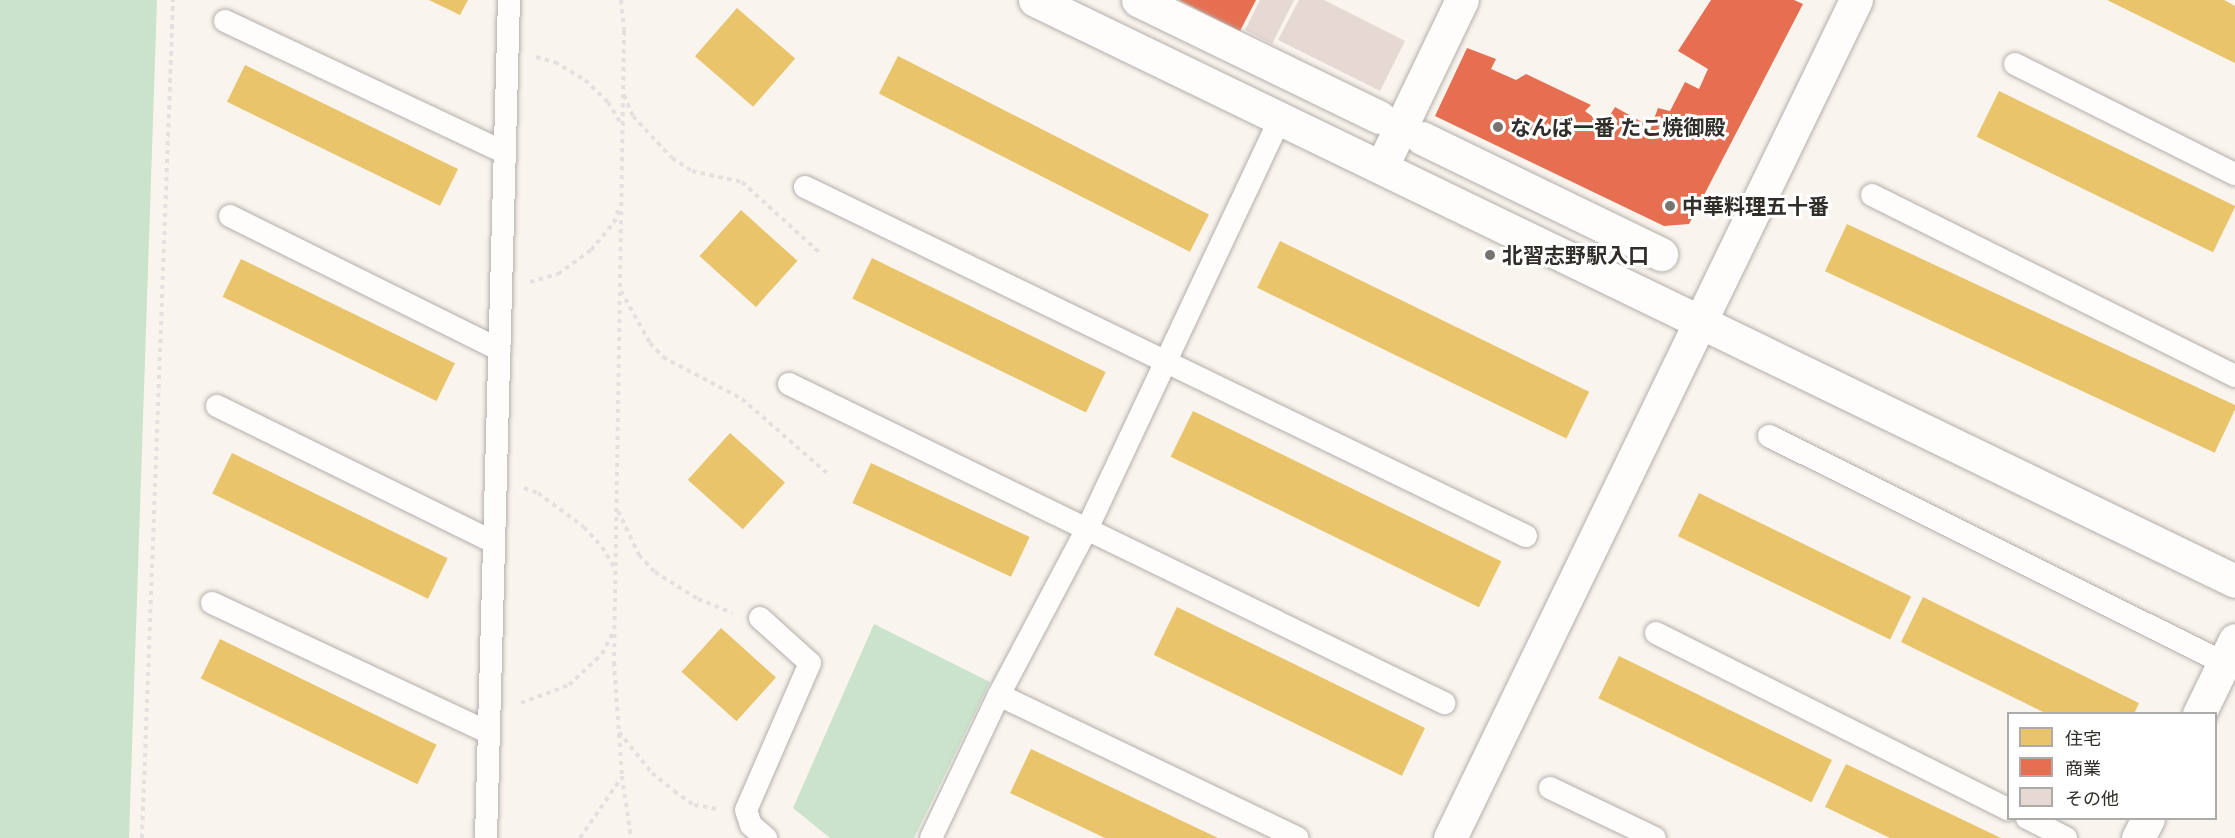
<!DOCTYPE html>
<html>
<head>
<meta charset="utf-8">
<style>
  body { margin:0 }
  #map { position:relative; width:2235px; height:838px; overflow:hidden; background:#f9f4ee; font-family:"Golos Text","Noto Sans JP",sans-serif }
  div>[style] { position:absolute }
  .green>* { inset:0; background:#cbe3cb }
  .homes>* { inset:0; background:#e9c46a; transform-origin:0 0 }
  .shops>* { inset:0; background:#e76f51 }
  .building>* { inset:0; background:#e6d8d2 }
  .path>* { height:4px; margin-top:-2px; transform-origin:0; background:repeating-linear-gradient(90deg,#e3e1e0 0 4.5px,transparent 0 9px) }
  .roads { filter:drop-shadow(0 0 2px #b3aeaa) drop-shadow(0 0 2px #b3aeaa) }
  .lane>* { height:22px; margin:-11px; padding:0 11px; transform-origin:11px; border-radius:11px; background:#fefdfc }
  .street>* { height:33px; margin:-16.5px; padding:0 16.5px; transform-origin:16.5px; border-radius:16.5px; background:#fefdfc }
  .secondary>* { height:33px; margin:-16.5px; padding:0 16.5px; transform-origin:16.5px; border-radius:16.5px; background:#fefdfc }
  .dots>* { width:16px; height:16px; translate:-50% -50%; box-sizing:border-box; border:3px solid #fff; border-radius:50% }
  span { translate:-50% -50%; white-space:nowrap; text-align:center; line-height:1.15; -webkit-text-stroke:6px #fff; paint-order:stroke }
  .poi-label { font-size:21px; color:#312d29; font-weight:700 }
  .left { translate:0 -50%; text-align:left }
  .legend { position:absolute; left:2007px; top:712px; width:210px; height:108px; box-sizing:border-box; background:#fff; border:2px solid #adaba9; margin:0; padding:8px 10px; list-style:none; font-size:18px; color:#312d29 }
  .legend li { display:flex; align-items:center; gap:12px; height:30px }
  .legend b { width:30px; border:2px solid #adaba9 }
</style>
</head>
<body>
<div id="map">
  <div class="green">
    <i style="clip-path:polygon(0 0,157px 0,129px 838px,0 838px)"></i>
    <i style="clip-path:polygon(874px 624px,990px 682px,914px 838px,830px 838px,793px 808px)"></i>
  </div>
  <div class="homes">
    <i style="clip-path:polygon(429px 0,468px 0,460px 15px)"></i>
    <i style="clip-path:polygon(2107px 0,2224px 0,2235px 6px,2235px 63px)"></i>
    <i style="left:737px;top:8px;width:77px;height:64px;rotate:41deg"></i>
    <i style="left:898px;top:56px;width:349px;height:42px;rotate:27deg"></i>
    <i style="left:245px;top:65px;width:237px;height:41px;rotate:26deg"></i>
    <i style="left:1999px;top:91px;width:263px;height:51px;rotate:26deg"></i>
    <i style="left:741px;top:210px;width:76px;height:62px;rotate:42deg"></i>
    <i style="left:1847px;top:224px;width:430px;height:52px;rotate:25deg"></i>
    <i style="left:1280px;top:241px;width:344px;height:52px;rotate:26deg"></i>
    <i style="left:872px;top:258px;width:260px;height:45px;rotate:26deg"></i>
    <i style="left:241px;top:259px;width:238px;height:42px;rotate:26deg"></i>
    <i style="left:1193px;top:411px;width:343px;height:51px;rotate:26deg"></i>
    <i style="left:730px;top:433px;width:74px;height:63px;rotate:42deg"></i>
    <i style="left:232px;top:453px;width:240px;height:45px;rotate:26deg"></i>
    <i style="left:871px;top:463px;width:175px;height:44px;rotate:25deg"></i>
    <i style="left:1699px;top:493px;width:236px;height:48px;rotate:26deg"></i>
    <i style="clip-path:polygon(1923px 597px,2139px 703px,2134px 714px,2047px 714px,1901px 642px)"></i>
    <i style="left:1177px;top:607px;width:276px;height:53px;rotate:26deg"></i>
    <i style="left:721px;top:628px;width:74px;height:59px;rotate:42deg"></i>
    <i style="left:220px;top:639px;width:241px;height:44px;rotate:26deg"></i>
    <i style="left:1619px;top:656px;width:237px;height:47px;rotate:26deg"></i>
    <i style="clip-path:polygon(1031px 749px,1218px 838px,1105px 838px,1010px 793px)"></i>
    <i style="clip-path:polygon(1846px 764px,2001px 838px,1890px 838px,1825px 807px)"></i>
  </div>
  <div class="shops">
    <i style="clip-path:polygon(1179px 0,1256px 0,1240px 31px)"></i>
    <i style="clip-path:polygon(1711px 0,1794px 0,1803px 4px,1689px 224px,1664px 226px,1435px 116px,1467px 48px,1496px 59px,1491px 69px,1516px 80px,1526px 74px,1591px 105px,1585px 111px,1604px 125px,1615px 107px,1651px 127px,1658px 108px,1670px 111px,1685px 82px,1699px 89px,1708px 69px,1678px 51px)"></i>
  </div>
  <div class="building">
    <i style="clip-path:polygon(1260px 0,1294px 0,1272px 44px,1245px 30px)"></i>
    <i style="clip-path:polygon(1299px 0,1324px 0,1405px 41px,1380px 91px,1278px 40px)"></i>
  </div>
  <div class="path">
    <i style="left:621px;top:0;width:31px;rotate:84deg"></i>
    <i style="left:624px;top:31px;width:631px;rotate:90.91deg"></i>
    <i style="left:614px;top:662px;width:114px;rotate:86deg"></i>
    <i style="left:622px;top:776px;width:63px;rotate:81.7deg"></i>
    <i style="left:536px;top:57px;width:20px;rotate:15deg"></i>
    <i style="left:555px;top:62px;width:35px;rotate:31deg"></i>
    <i style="left:585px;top:80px;width:32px;rotate:44deg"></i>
    <i style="left:608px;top:102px;width:26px;rotate:59deg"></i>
    <i style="left:624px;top:95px;width:23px;rotate:67deg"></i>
    <i style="left:633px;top:116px;width:57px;rotate:47.1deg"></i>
    <i style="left:672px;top:158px;width:24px;rotate:33deg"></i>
    <i style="left:692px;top:171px;width:51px;rotate:12.4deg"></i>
    <i style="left:742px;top:182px;width:105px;rotate:42.3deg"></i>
    <i style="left:530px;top:282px;width:29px;rotate:-16deg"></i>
    <i style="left:558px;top:274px;width:41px;rotate:-36deg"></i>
    <i style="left:591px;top:250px;width:35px;rotate:-50deg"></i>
    <i style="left:614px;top:223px;width:18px;rotate:-71deg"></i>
    <i style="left:621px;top:291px;width:60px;rotate:60.9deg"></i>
    <i style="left:650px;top:343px;width:19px;rotate:47deg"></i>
    <i style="left:663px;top:357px;width:89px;rotate:28deg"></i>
    <i style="left:742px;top:399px;width:116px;rotate:41.1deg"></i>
    <i style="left:524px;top:488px;width:15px;rotate:20deg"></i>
    <i style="left:538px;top:493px;width:57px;rotate:36.5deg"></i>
    <i style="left:584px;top:527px;width:27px;rotate:48deg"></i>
    <i style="left:602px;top:547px;width:26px;rotate:59deg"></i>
    <i style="left:618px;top:511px;width:49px;rotate:64.5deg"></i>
    <i style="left:639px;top:555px;width:23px;rotate:47deg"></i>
    <i style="left:655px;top:572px;width:51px;rotate:32.1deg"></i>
    <i style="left:698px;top:599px;width:37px;rotate:22deg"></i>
    <i style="left:521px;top:703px;width:51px;rotate:-20.6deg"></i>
    <i style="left:569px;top:685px;width:45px;rotate:-43.2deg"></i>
    <i style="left:602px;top:654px;width:25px;rotate:-63deg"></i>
    <i style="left:619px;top:732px;width:53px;rotate:51.2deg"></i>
    <i style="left:652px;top:773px;width:28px;rotate:39deg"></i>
    <i style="left:674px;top:791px;width:24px;rotate:35deg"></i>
    <i style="left:694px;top:805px;width:22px;rotate:10deg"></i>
    <i style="left:142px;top:838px;width:839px;rotate:-87.88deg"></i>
    <i style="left:580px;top:838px;width:74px;rotate:-55.5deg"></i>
  </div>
  <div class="roads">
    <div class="lane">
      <i style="left:225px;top:21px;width:308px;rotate:25.2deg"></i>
      <i style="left:2015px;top:64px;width:246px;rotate:26.6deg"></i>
      <i style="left:805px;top:187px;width:801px;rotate:25.83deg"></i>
      <i style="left:1872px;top:195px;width:406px;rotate:26.5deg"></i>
      <i style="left:230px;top:216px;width:301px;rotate:26.4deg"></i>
      <i style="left:789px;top:384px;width:729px;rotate:25.97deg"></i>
      <i style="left:217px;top:406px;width:308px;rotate:26.2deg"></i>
      <i style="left:1769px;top:436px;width:508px;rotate:26.51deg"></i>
      <i style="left:212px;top:603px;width:305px;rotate:25.1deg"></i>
      <i style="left:760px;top:618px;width:67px;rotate:42deg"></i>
      <i style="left:810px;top:663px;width:160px;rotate:113.5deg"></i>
      <i style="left:746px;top:810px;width:16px;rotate:72deg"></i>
      <i style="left:751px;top:825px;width:20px;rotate:41deg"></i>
      <i style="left:1656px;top:633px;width:394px;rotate:26.6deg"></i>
      <i style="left:999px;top:695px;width:331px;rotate:25.6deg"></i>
      <i style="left:1550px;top:788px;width:116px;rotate:25.5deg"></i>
      <i style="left:2027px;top:818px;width:44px;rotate:27.1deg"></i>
      <i style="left:486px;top:838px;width:838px;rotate:-88.43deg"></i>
      <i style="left:931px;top:838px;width:158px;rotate:-64.6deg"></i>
      <i style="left:999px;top:695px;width:186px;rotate:-62.1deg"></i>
      <i style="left:1086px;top:531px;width:455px;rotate:-64.8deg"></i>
    </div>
    <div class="street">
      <i style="left:1138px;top:0;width:268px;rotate:25.9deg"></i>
      <i style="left:1422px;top:138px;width:266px;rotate:25.9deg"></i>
      <i style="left:1382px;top:166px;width:184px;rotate:-64.3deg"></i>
      <i style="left:2199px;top:714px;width:82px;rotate:-64.1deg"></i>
      <i style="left:2138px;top:838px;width:22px;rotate:-63deg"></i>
    </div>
    <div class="secondary">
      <i style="left:1035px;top:0;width:1333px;rotate:25.83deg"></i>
      <i style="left:1450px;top:838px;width:931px;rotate:-64.15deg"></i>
    </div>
  </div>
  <div class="dots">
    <i style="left:1498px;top:127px;background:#77736e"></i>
    <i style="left:1670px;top:206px;background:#77736e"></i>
    <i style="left:1490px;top:255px;background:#77736e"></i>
  </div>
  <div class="poi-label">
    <span class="left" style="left:1510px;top:127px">なんば一番 たこ焼御殿</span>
    <span class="left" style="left:1682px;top:206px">中華料理五十番</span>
    <span class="left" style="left:1502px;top:255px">北習志野駅入口</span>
  </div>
  <ul class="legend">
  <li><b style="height:16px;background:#e9c46a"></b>住宅</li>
  <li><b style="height:16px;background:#e76f51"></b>商業</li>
  <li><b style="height:16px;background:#e6d8d2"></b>その他</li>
  </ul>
</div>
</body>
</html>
